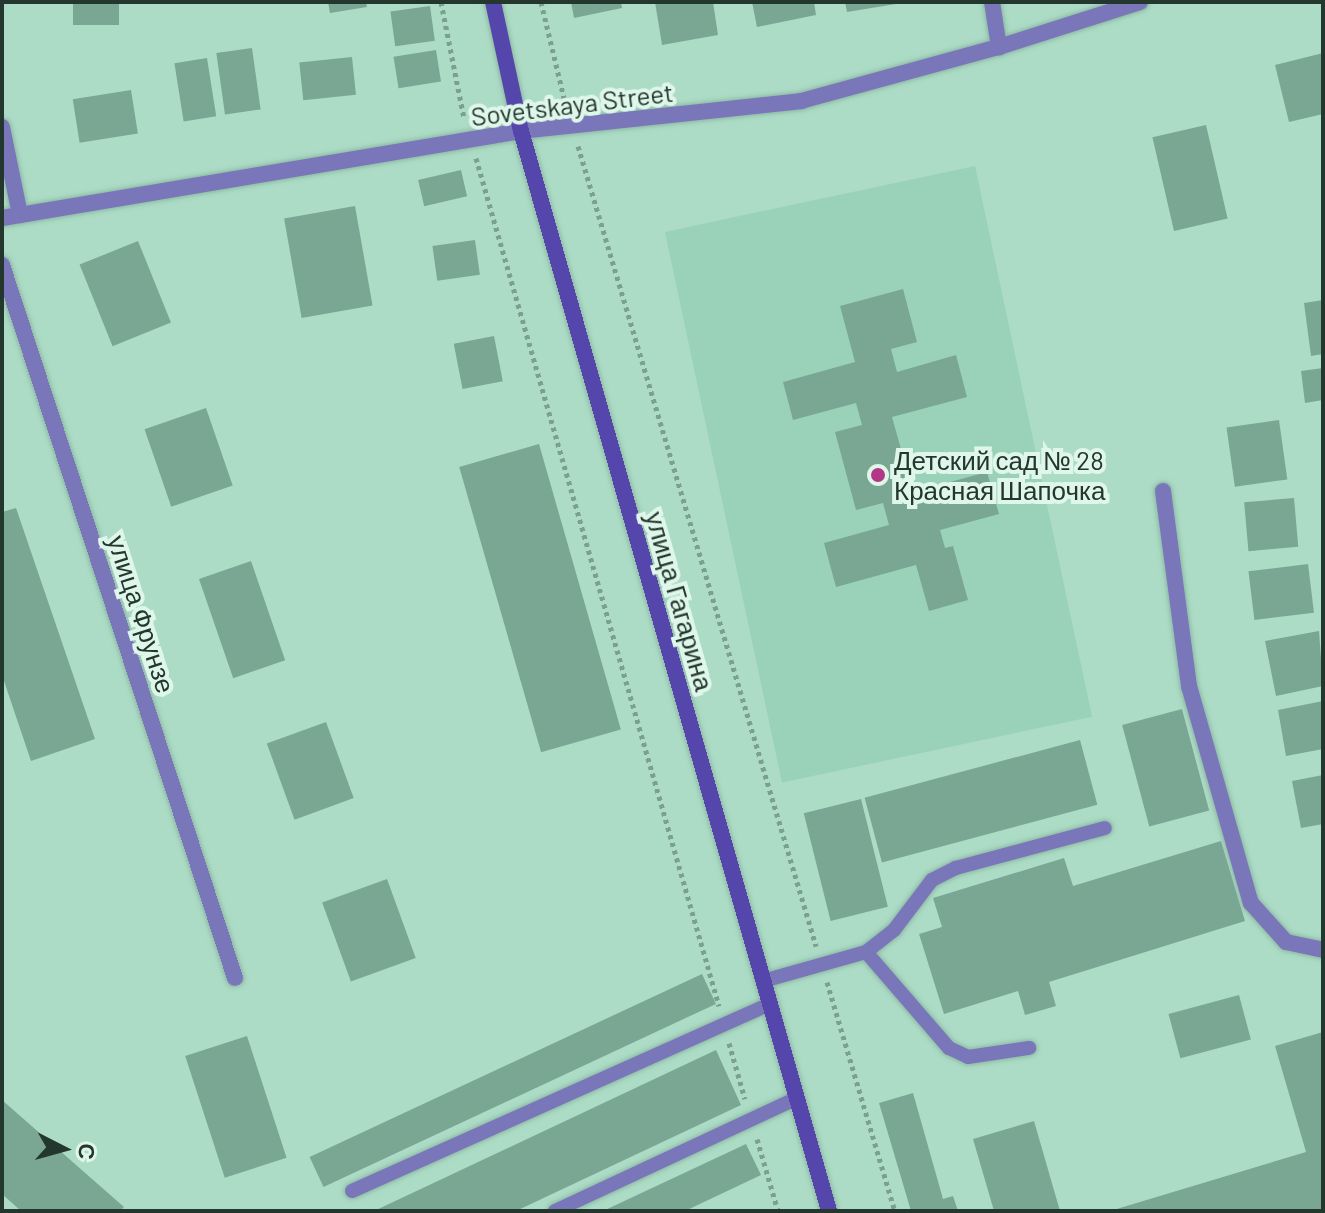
<!DOCTYPE html>
<html>
<head>
<meta charset="utf-8">
<style>
  body { margin:0 }
  #map { position:relative; width:1325px; height:1213px; overflow:hidden; background:#acdcc6; font-family:Barlow,sans-serif }
  div>[style] { position:absolute }
  .built>* { inset:0; background:#9ad2b9; transform-origin:0 0 }
  .building>* { inset:0; background:#79a793; transform-origin:0 0 }
  .path>* { height:5px; margin-top:-2.5px; transform-origin:0; background:repeating-linear-gradient(90deg,#7ba08f 0 4px,transparent 0 8px) }
  .roads { filter:drop-shadow(0 0 2px #8eb8a5) drop-shadow(0 0 2px #8eb8a5) }
  .service>* { height:14px; margin:-7px; padding:0 7px; transform-origin:7px; border-radius:7px; background:#7a76ba }
  .minor>* { height:16px; margin:-8px; padding:0 8px; transform-origin:8px; border-radius:8px; background:#7a76ba }
  .tertiary>* { height:16px; margin:-8px; padding:0 8px; transform-origin:8px; border-radius:8px; background:#7a76ba }
  .secondary>* { height:16px; margin:-8px; padding:0 8px; transform-origin:8px; border-radius:8px; background:#5546ac }
  .dots>* { width:22px; height:22px; translate:-50% -50%; box-sizing:border-box; border:4px solid #dff6eb; border-radius:50% }
  span { translate:-50% -50%; white-space:nowrap; text-align:center; line-height:1.15; -webkit-text-stroke:8px #dff6eb; paint-order:stroke }
  .street-label { font-size:26px; color:#24372e }
  .poi-label { font-size:26px; color:#24372e }
  .left { translate:0 -50%; text-align:left }
  .frame { position:absolute; inset:0; border:4px solid #24372e; pointer-events:none }
  .north { position:absolute; left:24px; top:1109px; width:80px; height:80px; -webkit-text-stroke:6px #dff6eb; paint-order:stroke; rotate:96deg; font-size:22px; font-weight:700; line-height:32px; text-align:center; color:#24372e }
  .north::after { content:''; display:block; margin:auto; width:28px; height:36px; background:#24372e; clip-path:polygon(50% 0,100% 100%,50% 72%,0 100%) }
</style>
</head>
<body>
<div id="map">
  <div class="built">
    <i style="left:975px;top:166px;width:563px;height:317px;rotate:78deg"></i>
  </div>
  <div class="building">
    <i style="left:73px;top:2px;width:46px;height:23px"></i>
    <i style="clip-path:polygon(328px 2px,366px 2px,367px 7px,330px 13px)"></i>
    <i style="clip-path:polygon(571px 2px,621px 2px,622px 8px,574px 18px)"></i>
    <i style="clip-path:polygon(655px 2px,713px 2px,718px 35px,662px 45px)"></i>
    <i style="clip-path:polygon(752px 2px,814px 2px,816px 15px,757px 27px)"></i>
    <i style="clip-path:polygon(845px 2px,895px 2px,896px 4px,847px 12px)"></i>
    <i style="left:430px;top:6px;width:35px;height:40px;rotate:82deg"></i>
    <i style="left:252px;top:48px;width:62px;height:36px;rotate:82deg"></i>
    <i style="left:436px;top:50px;width:32px;height:43px;rotate:81deg"></i>
    <i style="clip-path:polygon(1323px 53px,1323px 114px,1289px 122px,1275px 65px)"></i>
    <i style="left:352px;top:57px;width:38px;height:53px;rotate:84deg"></i>
    <i style="left:207px;top:58px;width:59px;height:33px;rotate:81deg"></i>
    <i style="left:131px;top:90px;width:44px;height:59px;rotate:81deg"></i>
    <i style="left:1206px;top:125px;width:96px;height:55px;rotate:77deg"></i>
    <i style="left:461px;top:170px;width:27px;height:44px;rotate:77deg"></i>
    <i style="left:355px;top:206px;width:101px;height:72px;rotate:80deg"></i>
    <i style="left:475px;top:240px;width:35px;height:43px;rotate:82deg"></i>
    <i style="left:138px;top:241px;width:88px;height:63px;rotate:68deg"></i>
    <i style="clip-path:polygon(903px 289px,917px 342px,891px 349px,897px 372px,956px 355px,967px 397px,892px 417px,913px 492px,987px 472px,999px 514px,940px 530px,945px 548px,953px 546px,968px 600px,929px 611px,916px 565px,836px 587px,824px 543px,889px 525px,883px 503px,856px 510px,835px 432px,862px 425px,856px 403px,793px 420px,783px 382px,855px 362px,840px 306px)"></i>
    <i style="clip-path:polygon(1323px 300px,1323px 354px,1311px 356px,1304px 303px)"></i>
    <i style="left:494px;top:336px;width:46px;height:41px;rotate:79deg"></i>
    <i style="clip-path:polygon(1323px 368px,1323px 400px,1305px 403px,1301px 371px)"></i>
    <i style="left:206px;top:408px;width:82px;height:65px;rotate:71deg"></i>
    <i style="left:1279px;top:420px;width:60px;height:53px;rotate:82deg"></i>
    <i style="left:539px;top:444px;width:297px;height:83px;rotate:74deg"></i>
    <i style="left:1294px;top:498px;width:49px;height:50px;rotate:85deg"></i>
    <i style="clip-path:polygon(16px 508px,95px 739px,31px 761px,2px 675px,2px 512px)"></i>
    <i style="left:251px;top:561px;width:105px;height:55px;rotate:71deg"></i>
    <i style="left:1308px;top:564px;width:49px;height:60px;rotate:83deg"></i>
    <i style="clip-path:polygon(1319px 631px,1323px 686px,1276px 696px,1265px 641px)"></i>
    <i style="clip-path:polygon(1323px 701px,1323px 749px,1286px 756px,1278px 710px)"></i>
    <i style="left:1182px;top:709px;width:105px;height:62px;rotate:75deg"></i>
    <i style="left:326px;top:722px;width:81px;height:63px;rotate:70deg"></i>
    <i style="left:1080px;top:740px;width:67px;height:223px;rotate:75deg"></i>
    <i style="clip-path:polygon(1323px 775px,1323px 824px,1301px 828px,1292px 781px)"></i>
    <i style="left:861px;top:799px;width:111px;height:59px;rotate:76deg"></i>
    <i style="clip-path:polygon(1221px 841px,1245px 921px,1049px 982px,1056px 1006px,1025px 1015px,1018px 991px,944px 1014px,919px 934px,942px 927px,933px 898px,1064px 858px,1073px 886px)"></i>
    <i style="left:387px;top:879px;width:84px;height:69px;rotate:70deg"></i>
    <i style="left:702px;top:974px;width:33px;height:433px;rotate:65deg"></i>
    <i style="left:1239px;top:995px;width:46px;height:73px;rotate:75deg"></i>
    <i style="clip-path:polygon(1323px 1032px,1323px 1211px,1110px 1211px,1306px 1152px,1275px 1046px)"></i>
    <i style="left:247px;top:1036px;width:128px;height:65px;rotate:72deg"></i>
    <i style="clip-path:polygon(716px 1050px,741px 1105px,516px 1211px,374px 1211px)"></i>
    <i style="clip-path:polygon(913px 1093px,943px 1199px,953px 1196px,958px 1211px,911px 1211px,879px 1103px)"></i>
    <i style="clip-path:polygon(2px 1100px,124px 1207px,120px 1211px,21px 1211px,2px 1194px)"></i>
    <i style="clip-path:polygon(1034px 1121px,1060px 1211px,994px 1211px,973px 1139px)"></i>
    <i style="clip-path:polygon(746px 1144px,761px 1175px,685px 1211px,603px 1211px)"></i>
  </div>
  <div class="path">
    <i style="left:441px;top:2px;width:118px;rotate:78.8deg"></i>
    <i style="left:541px;top:2px;width:107px;rotate:76.5deg"></i>
    <i style="left:578px;top:146px;width:835px;rotate:73.43deg"></i>
    <i style="left:476px;top:158px;width:882px;rotate:74.01deg"></i>
    <i style="left:827px;top:982px;width:239px;rotate:73.5deg"></i>
    <i style="left:729px;top:1043px;width:58px;rotate:74.1deg"></i>
    <i style="left:757px;top:1139px;width:75px;rotate:73.7deg"></i>
  </div>
  <div class="roads">
    <div class="service">
      <i style="left:866px;top:952px;width:127px;rotate:49.2deg"></i>
      <i style="left:949px;top:1048px;width:21px;rotate:25deg"></i>
      <i style="left:968px;top:1057px;width:62px;rotate:-8.4deg"></i>
      <i style="left:763px;top:981px;width:107px;rotate:-15.7deg"></i>
      <i style="left:866px;top:952px;width:36px;rotate:-38deg"></i>
      <i style="left:894px;top:930px;width:63px;rotate:-52.8deg"></i>
      <i style="left:932px;top:880px;width:27px;rotate:-27deg"></i>
      <i style="left:956px;top:868px;width:154px;rotate:-15deg"></i>
      <i style="left:352px;top:1191px;width:458px;rotate:-24.1deg"></i>
      <i style="left:555px;top:1211px;width:267px;rotate:-25deg"></i>
    </div>
    <div class="minor">
      <i style="left:992px;top:2px;width:46px;rotate:81.2deg"></i>
      <i style="left:2px;top:127px;width:90px;rotate:78.4deg"></i>
      <i style="left:2px;top:265px;width:750px;rotate:71.9deg"></i>
      <i style="left:1163px;top:491px;width:197px;rotate:82.4deg"></i>
      <i style="left:1189px;top:686px;width:226px;rotate:74.1deg"></i>
      <i style="left:1251px;top:903px;width:52px;rotate:48.1deg"></i>
      <i style="left:1286px;top:942px;width:38px;rotate:12deg"></i>
    </div>
    <div class="tertiary">
      <i style="left:2px;top:218px;width:526px;rotate:-9.52deg"></i>
      <i style="left:521px;top:131px;width:282px;rotate:-6.1deg"></i>
      <i style="left:801px;top:101px;width:205px;rotate:-15.3deg"></i>
      <i style="left:999px;top:47px;width:148px;rotate:-17.7deg"></i>
    </div>
    <div class="secondary">
      <i style="left:493px;top:2px;width:132px;rotate:77.8deg"></i>
      <i style="left:521px;top:131px;width:1123px;rotate:74.08deg"></i>
    </div>
  </div>
  <div class="dots">
    <i style="left:878px;top:475px;background:#b43787"></i>
  </div>
  <div class="street-label">
    <span style="left:572px;top:104px;rotate:-7deg">Sovetskaya Street</span>
    <span style="left:680px;top:601px;rotate:74deg">улица Гагарина</span>
    <span style="left:142px;top:614px;rotate:72deg">улица Фрунзе</span>
  </div>
  <div class="poi-label">
    <span class="left" style="left:894px;top:475px">Детский сад № 28<br>Красная Шапочка</span>
  </div>
  <div class="frame"></div>
  <div class="north">С</div>
</div>
</body>
</html>
